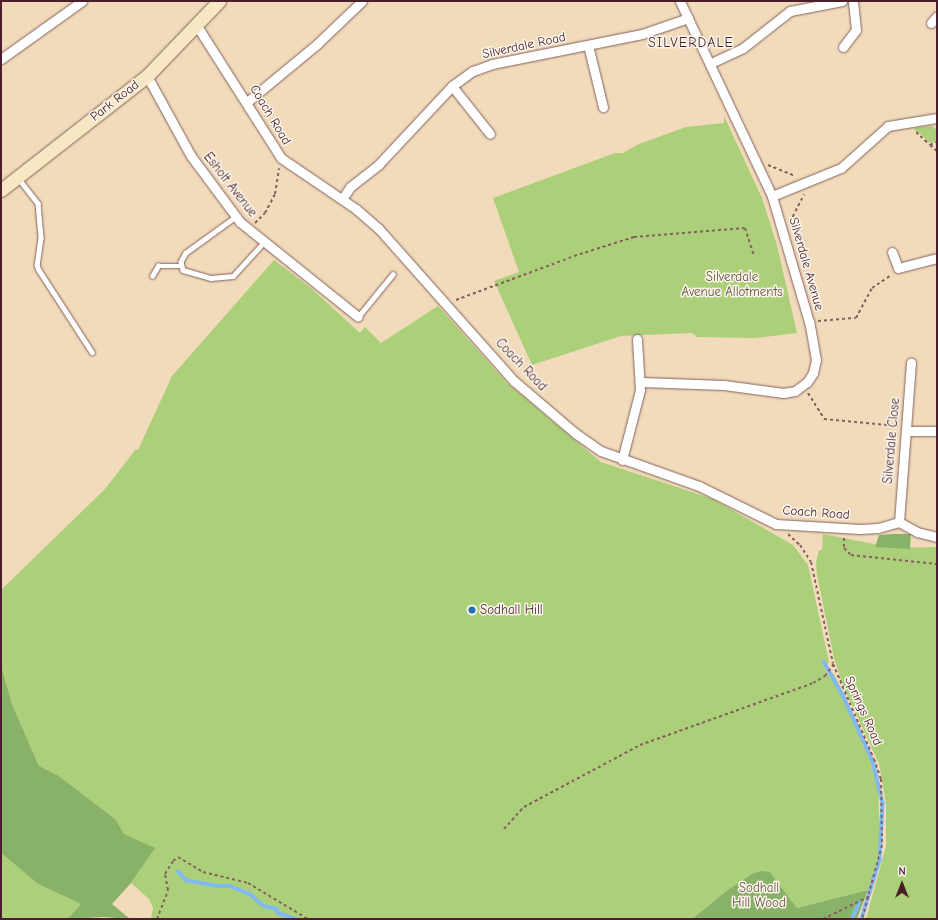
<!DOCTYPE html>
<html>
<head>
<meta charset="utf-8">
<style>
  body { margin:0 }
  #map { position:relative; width:938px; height:920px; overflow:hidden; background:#f1dbbb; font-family:"Comic Neue",sans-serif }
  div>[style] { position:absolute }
  .green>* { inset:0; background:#acd079 }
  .forest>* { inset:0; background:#89b269 }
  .stream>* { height:3.5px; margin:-1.75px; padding:0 1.75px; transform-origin:1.75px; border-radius:1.75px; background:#82b8f1 }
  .path>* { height:2px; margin-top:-1px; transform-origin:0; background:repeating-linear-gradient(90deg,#84615d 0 3px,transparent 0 6px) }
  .roads { filter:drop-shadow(0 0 1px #84615d) drop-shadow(0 0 1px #84615d) }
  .service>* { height:4.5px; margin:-2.25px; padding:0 2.25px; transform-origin:2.25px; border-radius:2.25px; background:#fff }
  .minor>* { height:9px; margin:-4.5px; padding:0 4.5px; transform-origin:4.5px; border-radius:4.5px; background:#fff }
  .secondary>* { height:13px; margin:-6.5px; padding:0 6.5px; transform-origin:6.5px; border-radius:6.5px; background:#f7e8c3 }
  .dots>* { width:11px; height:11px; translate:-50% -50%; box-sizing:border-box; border:2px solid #fbf7ec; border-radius:50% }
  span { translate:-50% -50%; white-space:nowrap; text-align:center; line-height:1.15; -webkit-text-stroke:3px #fbf7ec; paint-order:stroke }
  .street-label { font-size:13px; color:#4a1f2b }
  .park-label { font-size:13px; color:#675442 }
  .poi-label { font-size:13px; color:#4a1f2b }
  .left { translate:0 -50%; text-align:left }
  .neighbourhood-label { font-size:14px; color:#4a1f2b; letter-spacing:1px }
  .frame { position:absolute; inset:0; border:2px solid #4a1f2b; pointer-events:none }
  .north { position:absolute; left:882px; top:864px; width:40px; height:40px; -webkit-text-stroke:3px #fbf7ec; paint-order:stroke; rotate:0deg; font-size:11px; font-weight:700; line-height:16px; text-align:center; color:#4a1f2b }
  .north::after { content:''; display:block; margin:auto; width:14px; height:18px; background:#4a1f2b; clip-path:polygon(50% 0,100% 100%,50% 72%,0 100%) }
</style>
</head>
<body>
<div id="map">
  <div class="green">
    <i style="clip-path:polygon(724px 116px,762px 198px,777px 245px,797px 333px,755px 338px,697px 337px,692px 333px,621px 336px,532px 365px,494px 281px,519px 272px,493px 198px,615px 153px,623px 153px,639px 144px,686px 127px,724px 123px)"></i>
    <i style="clip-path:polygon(932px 126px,937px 130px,937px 141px,930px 143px,913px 128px)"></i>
    <i style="clip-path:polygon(274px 260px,311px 288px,360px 333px,365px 327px,381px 343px,438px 306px,507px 383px,601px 462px,713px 499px,793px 545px,808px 565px,829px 662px,825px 669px,828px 675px,834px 674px,873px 761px,878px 779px,880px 845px,871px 886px,868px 890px,797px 908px,770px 872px,725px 892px,692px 919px,151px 919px,153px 908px,149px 899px,131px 883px,154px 848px,123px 834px,115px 819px,59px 776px,39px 766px,12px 704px,1px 665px,1px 590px,105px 489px,136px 449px,138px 450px,172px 376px)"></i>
    <i style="clip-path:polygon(823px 534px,894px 548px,937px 547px,937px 919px,866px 919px,886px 846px,886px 804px,879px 764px,842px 683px,834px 658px,817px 575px,816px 562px,819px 550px,822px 550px)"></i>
    <i style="clip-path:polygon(1px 853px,38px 884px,81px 904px,68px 919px,1px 919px)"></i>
  </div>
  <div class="forest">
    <i style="clip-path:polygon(894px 534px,911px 534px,910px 549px,875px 547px,879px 535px)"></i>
    <i style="clip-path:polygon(1px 665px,12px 704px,39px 766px,59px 776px,115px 819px,124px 834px,155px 848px,131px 883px,112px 904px,130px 919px,104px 917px,68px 919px,81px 904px,38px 884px,1px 853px)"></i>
    <i style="clip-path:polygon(761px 871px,770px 872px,797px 908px,868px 890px,857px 919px,692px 919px,725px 892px,752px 874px)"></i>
  </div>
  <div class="stream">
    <i style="left:824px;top:662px;width:38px;rotate:60deg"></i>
    <i style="left:843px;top:695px;width:72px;rotate:65.6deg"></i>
    <i style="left:873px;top:761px;width:43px;rotate:76.6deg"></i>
    <i style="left:883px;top:803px;width:57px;rotate:93deg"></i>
    <i style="left:880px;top:860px;width:62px;rotate:107deg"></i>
    <i style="left:178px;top:871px;width:12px;rotate:48deg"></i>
    <i style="left:186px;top:880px;width:33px;rotate:11deg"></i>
    <i style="left:218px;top:886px;width:12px"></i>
    <i style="left:230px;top:886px;width:22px;rotate:22deg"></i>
    <i style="left:250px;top:894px;width:18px;rotate:41deg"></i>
    <i style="left:264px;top:906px;width:13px;rotate:13deg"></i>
    <i style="left:277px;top:909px;width:4px;rotate:76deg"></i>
    <i style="left:278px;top:913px;width:20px;rotate:18deg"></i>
    <i style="left:852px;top:919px;width:17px;rotate:-66deg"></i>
  </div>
  <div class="path">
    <i style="left:916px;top:132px;width:19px;rotate:43deg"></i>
    <i style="left:930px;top:145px;width:8px;rotate:-23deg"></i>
    <i style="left:930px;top:145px;width:9px;rotate:41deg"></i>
    <i style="left:768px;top:165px;width:29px;rotate:22deg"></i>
    <i style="left:790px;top:222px;width:31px;rotate:-63deg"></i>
    <i style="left:255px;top:223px;width:14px;rotate:-45deg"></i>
    <i style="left:265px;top:213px;width:21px;rotate:-62deg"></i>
    <i style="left:275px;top:194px;width:26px;rotate:-81deg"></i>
    <i style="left:456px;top:300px;width:126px;rotate:-20.4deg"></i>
    <i style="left:574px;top:256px;width:63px;rotate:-17.6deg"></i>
    <i style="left:634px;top:237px;width:111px;rotate:-4.6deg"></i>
    <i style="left:745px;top:228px;width:29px;rotate:72deg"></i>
    <i style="left:818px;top:321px;width:38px;rotate:-5deg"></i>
    <i style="left:856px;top:318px;width:34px;rotate:-62deg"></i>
    <i style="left:872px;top:288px;width:23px;rotate:-34deg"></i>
    <i style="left:808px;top:393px;width:31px;rotate:58deg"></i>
    <i style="left:824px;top:419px;width:74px;rotate:5.4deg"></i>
    <i style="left:788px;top:534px;width:16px;rotate:43deg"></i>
    <i style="left:800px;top:545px;width:20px;rotate:57deg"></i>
    <i style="left:811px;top:562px;width:104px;rotate:77.8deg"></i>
    <i style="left:833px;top:664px;width:103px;rotate:66.7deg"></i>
    <i style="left:874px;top:759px;width:21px;rotate:71deg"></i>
    <i style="left:881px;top:779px;width:66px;rotate:89.1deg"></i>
    <i style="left:882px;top:845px;width:77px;rotate:105.1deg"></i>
    <i style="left:844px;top:538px;width:10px;rotate:90deg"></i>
    <i style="left:844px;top:548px;width:10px;rotate:45deg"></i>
    <i style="left:851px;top:555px;width:86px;rotate:6deg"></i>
    <i style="left:504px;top:829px;width:30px;rotate:-48deg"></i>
    <i style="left:524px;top:807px;width:132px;rotate:-28.1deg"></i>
    <i style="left:640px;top:745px;width:184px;rotate:-19.7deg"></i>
    <i style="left:813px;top:683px;width:14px;rotate:-30deg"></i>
    <i style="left:825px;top:676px;width:14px;rotate:-54deg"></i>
    <i style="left:157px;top:919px;width:31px;rotate:-69deg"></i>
    <i style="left:168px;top:890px;width:16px;rotate:-101deg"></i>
    <i style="left:165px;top:874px;width:15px;rotate:-58deg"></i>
    <i style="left:173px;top:861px;width:6px;rotate:-39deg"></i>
    <i style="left:178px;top:857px;width:29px;rotate:31deg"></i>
    <i style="left:203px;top:872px;width:46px;rotate:13.7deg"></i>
    <i style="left:248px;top:883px;width:70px;rotate:31deg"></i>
    <i style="left:823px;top:919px;width:52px;rotate:-26.1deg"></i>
  </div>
  <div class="roads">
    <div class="service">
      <i style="left:19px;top:179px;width:31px;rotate:52deg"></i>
      <i style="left:38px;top:203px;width:35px;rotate:85deg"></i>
      <i style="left:41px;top:238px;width:27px;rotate:98deg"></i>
      <i style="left:37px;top:265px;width:5px;rotate:68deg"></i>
      <i style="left:39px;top:270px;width:98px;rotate:57.1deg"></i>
      <i style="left:236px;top:217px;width:62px;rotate:144.2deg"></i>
      <i style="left:186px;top:253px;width:10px;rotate:119deg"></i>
      <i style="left:181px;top:262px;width:8px;rotate:76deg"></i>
      <i style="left:183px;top:270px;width:29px;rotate:16deg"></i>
      <i style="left:211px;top:278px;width:22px;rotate:-5deg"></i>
      <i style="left:233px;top:276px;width:46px;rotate:-47.6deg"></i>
      <i style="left:152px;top:276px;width:12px;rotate:-59deg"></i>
      <i style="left:158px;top:266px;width:23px"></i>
      <i style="left:358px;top:317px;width:55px;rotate:-50.9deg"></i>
    </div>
    <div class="minor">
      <i style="left:931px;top:23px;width:9px;rotate:-49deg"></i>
      <i style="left:197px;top:26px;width:156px;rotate:57.5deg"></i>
      <i style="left:281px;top:158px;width:91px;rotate:34.2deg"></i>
      <i style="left:356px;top:209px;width:30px;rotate:41deg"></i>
      <i style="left:379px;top:229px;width:203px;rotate:48.4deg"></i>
      <i style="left:514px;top:381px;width:80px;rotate:40.4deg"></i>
      <i style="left:575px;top:433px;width:32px;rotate:35deg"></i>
      <i style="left:601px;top:451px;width:104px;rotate:19.7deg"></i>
      <i style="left:699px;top:486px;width:86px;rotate:26.3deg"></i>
      <i style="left:776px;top:524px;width:84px;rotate:3.4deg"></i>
      <i style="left:860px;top:529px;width:18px;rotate:-3deg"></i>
      <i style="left:878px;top:528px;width:22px;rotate:-16deg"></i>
      <i style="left:899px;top:522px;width:21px;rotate:29deg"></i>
      <i style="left:917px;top:532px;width:21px;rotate:14deg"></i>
      <i style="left:588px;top:45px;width:64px;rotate:76.4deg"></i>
      <i style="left:843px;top:47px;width:21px;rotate:-53deg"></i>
      <i style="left:856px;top:30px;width:29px;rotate:-96deg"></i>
      <i style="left:1px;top:59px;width:100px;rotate:-35.6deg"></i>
      <i style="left:711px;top:63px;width:35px;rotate:-25deg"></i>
      <i style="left:743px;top:48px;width:60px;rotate:-38.2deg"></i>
      <i style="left:790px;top:11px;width:53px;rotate:-10.9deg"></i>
      <i style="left:147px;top:76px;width:91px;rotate:61.2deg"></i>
      <i style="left:191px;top:156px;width:82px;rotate:53.4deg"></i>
      <i style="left:240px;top:222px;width:151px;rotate:38.8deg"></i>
      <i style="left:452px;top:86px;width:61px;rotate:51.6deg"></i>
      <i style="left:247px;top:102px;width:91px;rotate:-39.6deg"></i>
      <i style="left:317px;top:44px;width:62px;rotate:-43.7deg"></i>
      <i style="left:772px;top:196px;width:74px;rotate:-22.1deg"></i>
      <i style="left:841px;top:168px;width:63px;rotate:-41.8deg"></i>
      <i style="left:888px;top:126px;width:50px;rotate:-9.3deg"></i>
      <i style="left:342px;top:199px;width:14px;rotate:-56deg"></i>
      <i style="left:350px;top:187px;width:37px;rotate:-38deg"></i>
      <i style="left:379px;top:164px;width:107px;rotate:-46.9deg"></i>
      <i style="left:452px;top:86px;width:26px;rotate:-36deg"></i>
      <i style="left:473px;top:71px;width:20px;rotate:-20deg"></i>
      <i style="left:492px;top:64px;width:153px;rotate:-11.3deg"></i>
      <i style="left:642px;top:34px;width:49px;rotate:-19.2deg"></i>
      <i style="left:892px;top:252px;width:17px;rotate:69deg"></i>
      <i style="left:898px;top:268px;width:40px;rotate:-14.4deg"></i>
      <i style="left:641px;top:382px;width:83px;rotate:2.1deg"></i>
      <i style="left:724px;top:385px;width:60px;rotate:7.7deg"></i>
      <i style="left:783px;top:393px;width:12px;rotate:-9deg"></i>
      <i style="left:795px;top:391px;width:15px;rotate:-37deg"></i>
      <i style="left:807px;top:382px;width:11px;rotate:-56deg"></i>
      <i style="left:813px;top:373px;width:13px;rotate:-77deg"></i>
      <i style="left:816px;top:360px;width:39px;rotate:-100deg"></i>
      <i style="left:809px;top:322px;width:131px;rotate:-106.4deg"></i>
      <i style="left:772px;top:196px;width:216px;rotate:-115.3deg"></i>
      <i style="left:907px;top:431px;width:30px"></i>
      <i style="left:622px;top:460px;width:72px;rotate:-75.6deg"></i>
      <i style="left:640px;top:390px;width:51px;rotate:-93.4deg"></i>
      <i style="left:899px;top:522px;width:160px;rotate:-85.7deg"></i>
    </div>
    <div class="secondary">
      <i style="left:1px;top:190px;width:185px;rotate:-38deg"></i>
      <i style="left:147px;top:76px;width:104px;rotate:-46.2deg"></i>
    </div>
  </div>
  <div class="dots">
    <i style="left:472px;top:610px;background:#1f6fb2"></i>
  </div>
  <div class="street-label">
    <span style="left:524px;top:46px;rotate:-12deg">Silverdale Road</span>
    <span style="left:115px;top:101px;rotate:-38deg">Park Road</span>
    <span style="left:270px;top:115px;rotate:59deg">Coach Road</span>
    <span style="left:230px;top:185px;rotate:52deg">Esholt Avenue</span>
    <span style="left:806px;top:264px;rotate:74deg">Silverdale Avenue</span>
    <span style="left:521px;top:365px;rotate:46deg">Coach Road</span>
    <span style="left:892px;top:441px;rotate:-85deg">Silverdale Close</span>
    <span style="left:816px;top:513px;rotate:4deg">Coach Road</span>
    <span style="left:863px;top:711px;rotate:66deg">Springs Road</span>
  </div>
  <div class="park-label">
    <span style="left:732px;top:285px">Silverdale<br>Avenue Allotments</span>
    <span style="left:759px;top:896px">Sodhall<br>Hill Wood</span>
  </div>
  <div class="poi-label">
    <span class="left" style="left:480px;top:610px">Sodhall Hill</span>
  </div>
  <div class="neighbourhood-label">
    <span style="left:691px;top:43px">SILVERDALE</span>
  </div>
  <div class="frame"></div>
  <div class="north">N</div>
</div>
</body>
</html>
